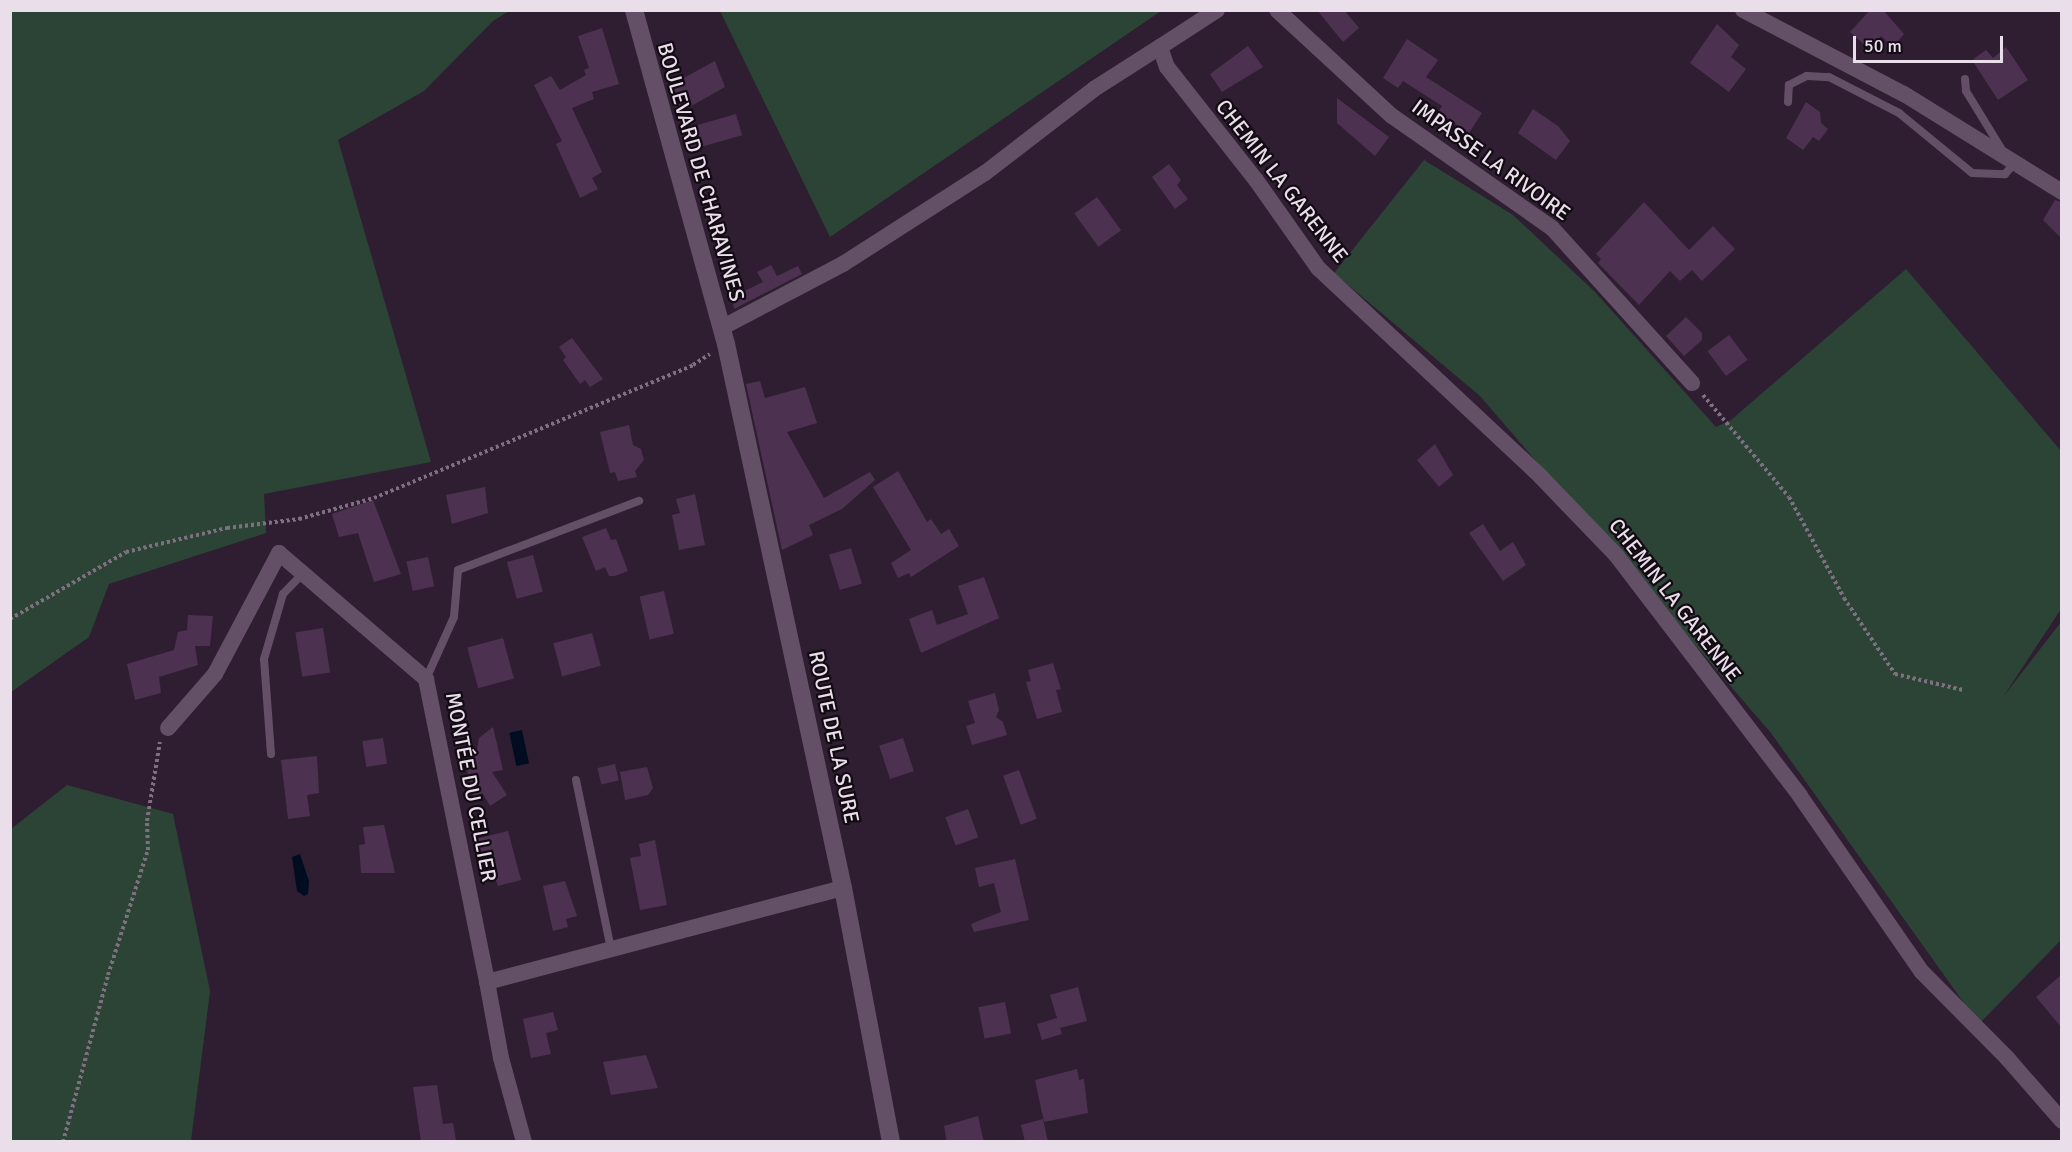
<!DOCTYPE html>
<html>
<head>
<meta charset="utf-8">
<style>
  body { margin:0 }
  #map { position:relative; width:2072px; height:1152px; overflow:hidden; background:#2f1e31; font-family:Signika,sans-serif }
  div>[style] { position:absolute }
  .green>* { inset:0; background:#2b4435 }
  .water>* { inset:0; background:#000d21; transform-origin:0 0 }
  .building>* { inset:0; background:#4d3151; transform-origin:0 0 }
  .path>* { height:4px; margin-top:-2px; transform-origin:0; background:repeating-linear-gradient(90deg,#7e7080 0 3px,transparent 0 6px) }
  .lane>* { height:8px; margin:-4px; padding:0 4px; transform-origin:4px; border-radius:4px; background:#635066 }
  .street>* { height:16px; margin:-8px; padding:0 8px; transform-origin:8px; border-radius:8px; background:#635066 }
  .secondary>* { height:18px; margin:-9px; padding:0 9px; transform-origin:9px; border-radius:9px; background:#635066 }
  span { translate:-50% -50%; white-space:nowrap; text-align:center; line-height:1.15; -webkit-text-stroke:4.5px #130b14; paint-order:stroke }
  .street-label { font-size:21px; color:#e9deea }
  .frame { position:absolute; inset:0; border:12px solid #e9deea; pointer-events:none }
  .scale { position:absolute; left:1853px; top:36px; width:150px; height:27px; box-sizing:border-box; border:3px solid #e9deea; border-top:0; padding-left:8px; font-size:18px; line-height:21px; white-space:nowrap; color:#e9deea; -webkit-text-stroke:4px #130b14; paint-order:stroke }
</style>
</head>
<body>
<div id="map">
  <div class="green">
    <i style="clip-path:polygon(10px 11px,509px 11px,493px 21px,424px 91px,338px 140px,431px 462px,264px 494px,266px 533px,109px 584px,89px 637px,11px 692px)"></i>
    <i style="clip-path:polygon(720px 11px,1161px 11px,830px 237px)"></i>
    <i style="clip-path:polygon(1424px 160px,1513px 215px,1595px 292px,1716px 427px,1731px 420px,1906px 269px,2061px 451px,2061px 609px,2003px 697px,2061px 622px,2061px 940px,1979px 1024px,1771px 733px,1480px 396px,1334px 273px)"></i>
    <i style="clip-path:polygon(67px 785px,173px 814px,210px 991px,191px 1141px,11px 1141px,11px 829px)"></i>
  </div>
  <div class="water">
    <i style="left:522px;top:730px;width:34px;height:13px;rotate:78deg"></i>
    <i style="clip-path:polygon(300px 854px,309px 881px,308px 894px,304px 896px,297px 891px,292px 857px)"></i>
  </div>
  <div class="building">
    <i style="clip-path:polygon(1317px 10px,1344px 10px,1359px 28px,1343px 42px)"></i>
    <i style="clip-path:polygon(1870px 10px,1883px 10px,1904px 34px,1893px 47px,1881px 36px,1869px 49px,1850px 32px)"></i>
    <i style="clip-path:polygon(1717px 24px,1739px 45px,1731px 57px,1746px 69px,1729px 92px,1690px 63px)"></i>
    <i style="clip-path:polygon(602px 28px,619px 84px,592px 92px,594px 99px,572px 108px,602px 172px,592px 178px,598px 189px,580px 198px,556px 144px,562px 141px,534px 85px,551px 76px,560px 90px,586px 75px,584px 70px,589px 68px,578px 36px)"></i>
    <i style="clip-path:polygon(1407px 39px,1438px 60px,1426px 77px,1482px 113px,1469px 133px,1438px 112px,1442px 106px,1403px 81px,1398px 88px,1383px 78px)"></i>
    <i style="clip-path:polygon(1248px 46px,1263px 67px,1222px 92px,1210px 74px)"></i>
    <i style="clip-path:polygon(2006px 47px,2028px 80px,1998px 100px,1972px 60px,1986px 50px,1993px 58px)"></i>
    <i style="clip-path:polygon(715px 61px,725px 87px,677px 114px,669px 86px)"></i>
    <i style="clip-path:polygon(1337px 98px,1389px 137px,1375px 156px,1337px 123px)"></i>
    <i style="clip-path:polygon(1806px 102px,1820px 112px,1821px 123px,1828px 129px,1819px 141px,1813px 137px,1803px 150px,1786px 138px)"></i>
    <i style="clip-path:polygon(1533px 109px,1558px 126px,1570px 141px,1556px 160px,1518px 133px)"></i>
    <i style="left:736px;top:114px;width:22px;height:57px;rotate:74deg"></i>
    <i style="clip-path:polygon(1169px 164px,1181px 180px,1177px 185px,1188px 199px,1175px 209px,1152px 177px)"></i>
    <i style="left:1097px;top:197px;width:41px;height:28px;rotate:54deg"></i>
    <i style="clip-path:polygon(2055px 200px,2061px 202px,2061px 238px,2043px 220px)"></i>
    <i style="clip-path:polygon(1644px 202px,1689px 250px,1713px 226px,1735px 249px,1702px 281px,1692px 270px,1680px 281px,1670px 271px,1639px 305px,1598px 263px,1601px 259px,1596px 254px)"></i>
    <i style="clip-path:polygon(771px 265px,777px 276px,798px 266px,802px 274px,734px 309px,732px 297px,763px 282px,757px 272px)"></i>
    <i style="clip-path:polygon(1686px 317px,1702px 333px,1702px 340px,1684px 356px,1666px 336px)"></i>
    <i style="left:1729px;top:335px;width:31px;height:27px;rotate:53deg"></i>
    <i style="clip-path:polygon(572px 338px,603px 379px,590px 387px,585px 380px,580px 384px,563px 360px,566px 357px,559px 347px)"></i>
    <i style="clip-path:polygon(760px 381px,765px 398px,805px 387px,817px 423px,787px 432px,824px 498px,870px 472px,875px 480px,842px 509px,809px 525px,813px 535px,782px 550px,746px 384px)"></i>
    <i style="clip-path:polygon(629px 425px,633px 445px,641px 449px,644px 460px,635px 471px,637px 477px,618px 481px,615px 472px,610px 473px,600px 432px)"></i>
    <i style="clip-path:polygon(1435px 444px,1453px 475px,1439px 487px,1417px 460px)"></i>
    <i style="clip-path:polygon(898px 471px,927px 522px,931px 519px,941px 534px,949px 529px,959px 546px,911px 577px,909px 573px,898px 578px,891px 563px,911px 550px,873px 487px)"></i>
    <i style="clip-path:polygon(485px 487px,488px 513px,452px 524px,446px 495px)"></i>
    <i style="clip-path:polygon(695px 494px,705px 545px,679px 550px,672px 515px,680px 513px,676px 499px)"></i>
    <i style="clip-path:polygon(373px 500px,401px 574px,374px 582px,358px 533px,339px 537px,332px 514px)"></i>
    <i style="clip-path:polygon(1483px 524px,1500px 551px,1513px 542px,1526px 565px,1503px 581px,1469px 533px)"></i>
    <i style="clip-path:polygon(606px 528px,611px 540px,616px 539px,628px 571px,615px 576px,609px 576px,605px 567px,596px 571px,582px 537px)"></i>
    <i style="left:851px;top:548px;width:37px;height:23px;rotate:73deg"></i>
    <i style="left:533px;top:555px;width:38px;height:27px;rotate:75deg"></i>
    <i style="left:428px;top:557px;width:30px;height:22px;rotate:78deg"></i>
    <i style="clip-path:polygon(984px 577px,999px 618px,921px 653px,909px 619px,932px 610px,937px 625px,968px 614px,958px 586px)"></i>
    <i style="left:664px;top:591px;width:44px;height:25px;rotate:77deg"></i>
    <i style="clip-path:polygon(188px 615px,213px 616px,210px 646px,195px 646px,198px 665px,159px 677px,161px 693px,135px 700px,127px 664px,174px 650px,178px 632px,187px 630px)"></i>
    <i style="left:323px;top:628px;width:45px;height:28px;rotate:81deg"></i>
    <i style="left:592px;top:633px;width:34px;height:40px;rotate:75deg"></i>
    <i style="left:503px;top:638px;width:42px;height:37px;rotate:75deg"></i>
    <i style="clip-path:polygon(1053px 663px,1061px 689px,1056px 690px,1062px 712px,1037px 719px,1026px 682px,1031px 681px,1028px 670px)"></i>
    <i style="clip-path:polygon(995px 693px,999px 710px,996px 717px,1003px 722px,1007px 735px,972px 745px,966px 726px,975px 723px,968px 701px)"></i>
    <i style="clip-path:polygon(493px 727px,503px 770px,492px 772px,507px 795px,490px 806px,483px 794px,473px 796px,463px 752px,477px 750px,479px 738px)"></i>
    <i style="left:383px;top:738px;width:26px;height:21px;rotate:81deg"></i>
    <i style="left:903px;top:738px;width:35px;height:25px;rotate:72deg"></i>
    <i style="clip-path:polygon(317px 756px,319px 793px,307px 795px,310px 816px,288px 819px,281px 760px)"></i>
    <i style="left:615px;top:764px;width:17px;height:18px;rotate:77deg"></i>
    <i style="clip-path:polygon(647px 767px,653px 788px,648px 795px,625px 800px,620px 772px)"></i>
    <i style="left:1019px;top:770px;width:52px;height:17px;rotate:70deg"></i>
    <i style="left:968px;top:809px;width:30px;height:24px;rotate:70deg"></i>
    <i style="clip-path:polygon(384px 825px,395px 873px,361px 873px,359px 845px,365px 844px,363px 827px)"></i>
    <i style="clip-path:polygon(508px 831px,521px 880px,498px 886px,486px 854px,480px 856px,476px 839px)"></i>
    <i style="clip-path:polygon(655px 840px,667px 905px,640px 910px,630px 858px,641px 856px,639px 844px)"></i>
    <i style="clip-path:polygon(1015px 859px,1029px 920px,974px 932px,971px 924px,1001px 912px,994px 883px,979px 887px,975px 868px)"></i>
    <i style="clip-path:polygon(565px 881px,577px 916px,566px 919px,568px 927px,553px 931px,543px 886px)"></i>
    <i style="clip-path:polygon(2061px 975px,2061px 1027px,2036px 997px)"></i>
    <i style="clip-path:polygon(1078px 987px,1087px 1021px,1060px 1028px,1062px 1034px,1042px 1040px,1037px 1024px,1057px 1018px,1050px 995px)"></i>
    <i style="left:1005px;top:1002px;width:32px;height:27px;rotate:79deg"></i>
    <i style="clip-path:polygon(553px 1012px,558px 1030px,546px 1033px,551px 1054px,531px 1058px,523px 1019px)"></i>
    <i style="clip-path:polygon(646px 1055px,658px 1088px,611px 1095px,603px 1062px)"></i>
    <i style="clip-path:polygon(1077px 1069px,1079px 1080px,1084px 1079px,1088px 1113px,1044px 1122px,1035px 1080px)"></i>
    <i style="clip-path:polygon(437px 1085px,443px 1124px,453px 1123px,456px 1140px,421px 1142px,413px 1087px)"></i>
    <i style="clip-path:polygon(978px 1116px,984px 1142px,947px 1142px,944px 1126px)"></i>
    <i style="clip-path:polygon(1043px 1119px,1048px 1142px,1025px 1142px,1021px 1125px)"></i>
  </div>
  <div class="path">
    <i style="left:1703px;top:395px;width:133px;rotate:49.9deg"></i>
    <i style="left:1789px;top:497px;width:115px;rotate:61.4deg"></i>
    <i style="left:1844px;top:598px;width:92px;rotate:56.1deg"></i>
    <i style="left:1895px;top:674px;width:70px;rotate:13.2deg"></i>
    <i style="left:10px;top:619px;width:134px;rotate:-30deg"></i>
    <i style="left:126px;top:552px;width:104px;rotate:-13.4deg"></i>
    <i style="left:227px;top:528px;width:73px;rotate:-7.1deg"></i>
    <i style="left:299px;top:519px;width:78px;rotate:-15.6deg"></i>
    <i style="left:374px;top:498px;width:346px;rotate:-22.6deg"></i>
    <i style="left:693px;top:365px;width:20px;rotate:-33deg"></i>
    <i style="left:63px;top:1142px;width:173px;rotate:-74.9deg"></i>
    <i style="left:108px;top:975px;width:131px;rotate:-72.3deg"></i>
    <i style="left:148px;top:850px;width:29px;rotate:-92deg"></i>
    <i style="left:147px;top:821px;width:80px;rotate:-80.7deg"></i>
  </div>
  <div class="lane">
    <i style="left:1965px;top:79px;width:12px;rotate:85deg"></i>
    <i style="left:1966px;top:91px;width:73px;rotate:58.5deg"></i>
    <i style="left:1788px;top:102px;width:17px;rotate:-87deg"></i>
    <i style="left:1789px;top:85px;width:20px;rotate:-27deg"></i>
    <i style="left:1807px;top:76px;width:22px;rotate:3deg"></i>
    <i style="left:1829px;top:77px;width:79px;rotate:27.2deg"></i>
    <i style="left:1899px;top:113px;width:94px;rotate:39.4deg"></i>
    <i style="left:1972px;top:173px;width:33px;rotate:2deg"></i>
    <i style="left:2005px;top:174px;width:15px;rotate:-48deg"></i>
    <i style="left:426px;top:679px;width:68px;rotate:-65.7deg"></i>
    <i style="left:454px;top:617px;width:47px;rotate:-85.1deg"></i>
    <i style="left:458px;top:570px;width:194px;rotate:-20.9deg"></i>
    <i style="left:271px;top:754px;width:95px;rotate:-94.2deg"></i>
    <i style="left:264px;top:659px;width:68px;rotate:-73.7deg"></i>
    <i style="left:283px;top:594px;width:28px;rotate:-46deg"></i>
    <i style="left:576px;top:780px;width:173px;rotate:78.3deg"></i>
  </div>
  <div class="street">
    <i style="left:1217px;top:10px;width:68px;rotate:147deg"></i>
    <i style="left:1160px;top:47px;width:21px;rotate:71deg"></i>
    <i style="left:1167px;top:67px;width:144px;rotate:51.8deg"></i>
    <i style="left:1256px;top:180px;width:108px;rotate:54.8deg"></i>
    <i style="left:1318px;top:268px;width:306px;rotate:43.1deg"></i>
    <i style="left:1541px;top:477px;width:108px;rotate:46.1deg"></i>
    <i style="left:1616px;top:555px;width:303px;rotate:52.6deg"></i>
    <i style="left:1800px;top:796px;width:214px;rotate:55.3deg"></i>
    <i style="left:1922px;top:972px;width:122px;rotate:45.3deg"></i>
    <i style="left:2008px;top:1059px;width:82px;rotate:48.9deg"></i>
    <i style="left:1277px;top:10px;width:156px;rotate:42.7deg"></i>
    <i style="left:1392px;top:116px;width:195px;rotate:35deg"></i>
    <i style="left:1552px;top:228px;width:209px;rotate:47.9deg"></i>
    <i style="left:1743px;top:10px;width:182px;rotate:27.6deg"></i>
    <i style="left:1904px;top:94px;width:186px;rotate:31.8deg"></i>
    <i style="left:721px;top:328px;width:138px;rotate:-27.7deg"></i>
    <i style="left:843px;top:264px;width:169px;rotate:-32.7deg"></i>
    <i style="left:985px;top:173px;width:138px;rotate:-37.6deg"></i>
    <i style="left:1094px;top:89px;width:78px;rotate:-32.5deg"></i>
    <i style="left:168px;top:728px;width:72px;rotate:-49deg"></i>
    <i style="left:215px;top:674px;width:137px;rotate:-62.1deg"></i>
    <i style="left:279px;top:553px;width:194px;rotate:40.6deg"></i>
    <i style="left:426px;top:679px;width:309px;rotate:78.6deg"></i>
    <i style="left:524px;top:1142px;width:87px;rotate:-105.3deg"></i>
    <i style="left:501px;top:1058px;width:77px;rotate:-100.4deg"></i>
    <i style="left:487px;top:982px;width:368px;rotate:-14.8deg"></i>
  </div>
  <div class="secondary">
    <i style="left:634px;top:10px;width:346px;rotate:74.6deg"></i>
    <i style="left:726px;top:344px;width:556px;rotate:77.86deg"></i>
    <i style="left:843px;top:888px;width:258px;rotate:79.3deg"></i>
  </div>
  <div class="street-label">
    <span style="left:1491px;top:160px;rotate:36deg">IMPASSE LA RIVOIRE</span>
    <span style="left:701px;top:172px;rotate:74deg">BOULEVARD DE CHARAVINES</span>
    <span style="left:1282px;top:181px;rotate:52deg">CHEMIN LA GARENNE</span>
    <span style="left:1675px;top:600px;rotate:52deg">CHEMIN LA GARENNE</span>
    <span style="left:834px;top:737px;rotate:78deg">ROUTE DE LA SURE</span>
    <span style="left:471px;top:787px;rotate:79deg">MONTÉE DU CELLIER</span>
  </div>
  <div class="frame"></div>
  <div class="scale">50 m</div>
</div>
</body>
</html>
